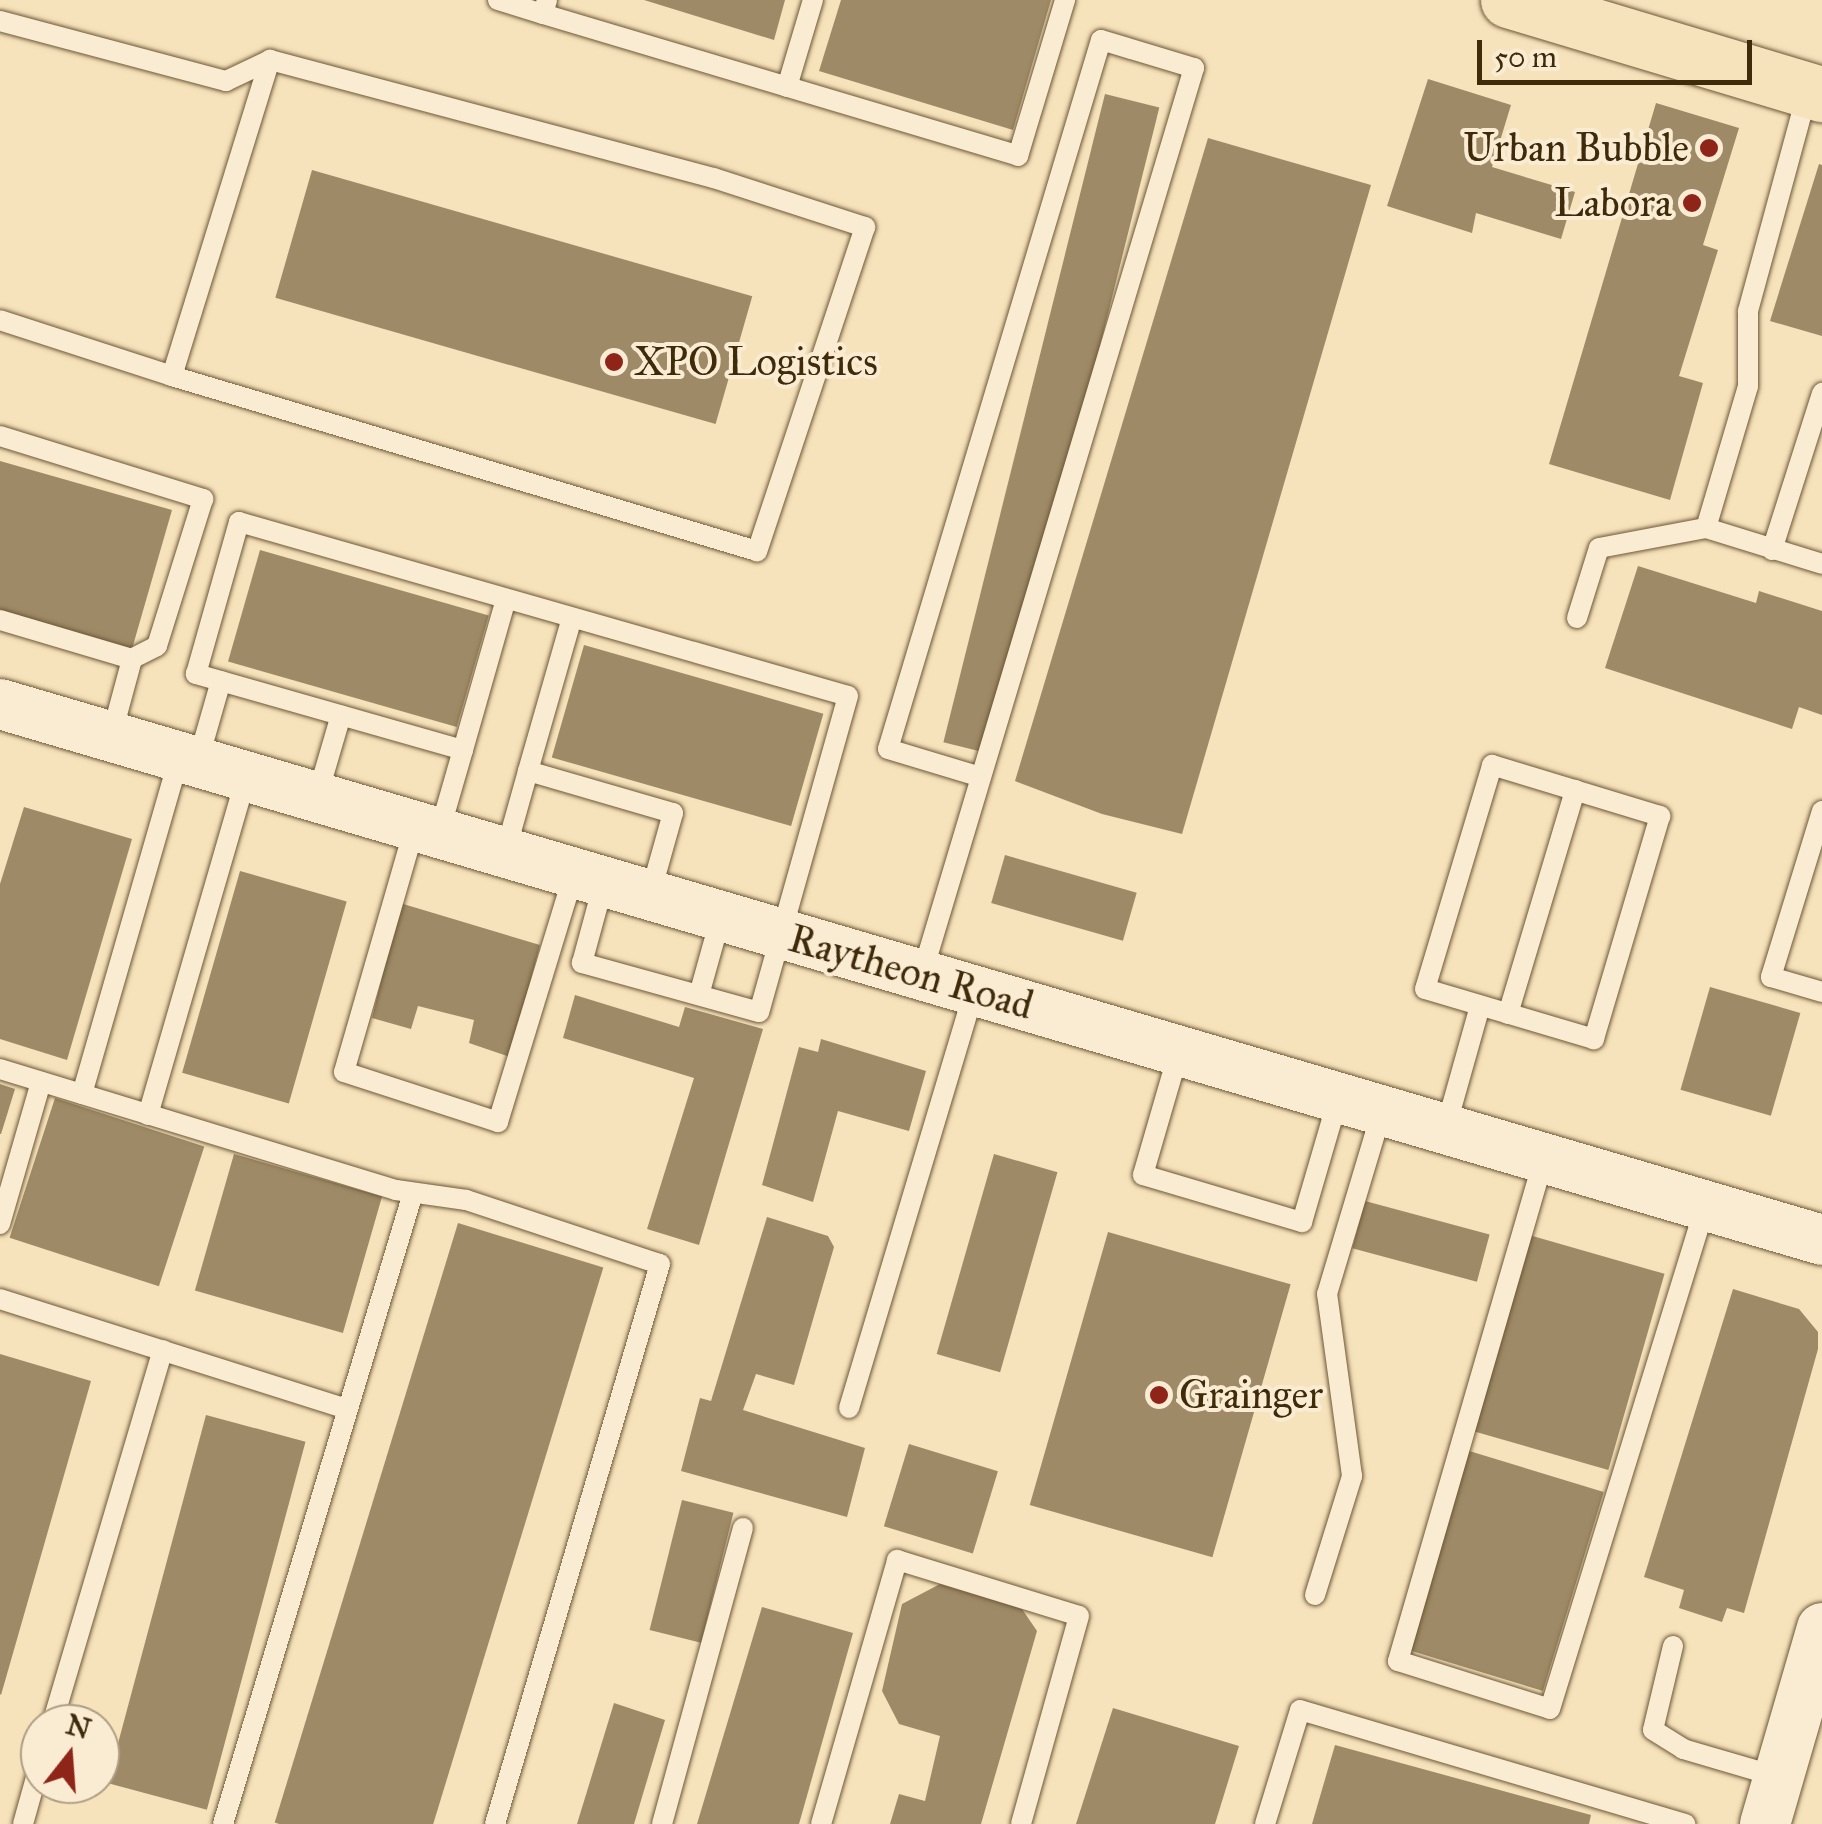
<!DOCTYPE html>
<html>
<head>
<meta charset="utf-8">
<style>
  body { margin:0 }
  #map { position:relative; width:1822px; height:1824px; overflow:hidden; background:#f6e2bb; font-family:"IM FELL Great Primer",serif }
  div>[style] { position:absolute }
  .building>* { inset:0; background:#9e8a66; transform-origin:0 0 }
  .roads { filter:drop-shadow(0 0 2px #6d5836) drop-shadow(0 0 2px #6d5836) }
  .service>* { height:20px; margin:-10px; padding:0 10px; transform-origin:10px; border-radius:10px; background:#f9ecd3 }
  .tertiary>* { height:50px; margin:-25px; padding:0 25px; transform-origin:25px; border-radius:25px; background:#f9ecd3 }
  .primary>* { height:55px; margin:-27.5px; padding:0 27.5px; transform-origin:27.5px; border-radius:27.5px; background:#f6e2bb }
  .dots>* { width:28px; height:28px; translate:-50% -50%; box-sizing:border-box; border:5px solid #f9ecd3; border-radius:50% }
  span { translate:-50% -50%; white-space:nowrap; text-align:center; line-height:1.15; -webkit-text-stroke:8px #f9ecd3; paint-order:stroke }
  .poi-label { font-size:40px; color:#3f2a0a }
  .right { translate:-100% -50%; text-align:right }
  .left { translate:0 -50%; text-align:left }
  .street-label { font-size:40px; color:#3f2a0a }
  .north { position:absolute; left:20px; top:1704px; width:100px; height:100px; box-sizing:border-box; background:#f9ecd3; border:2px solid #af9e83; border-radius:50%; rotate:17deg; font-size:28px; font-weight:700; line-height:40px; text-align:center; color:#3f2a0a }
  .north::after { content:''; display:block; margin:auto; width:35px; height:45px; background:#8f2418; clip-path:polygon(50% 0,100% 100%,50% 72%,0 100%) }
  .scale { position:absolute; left:1477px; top:40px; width:275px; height:45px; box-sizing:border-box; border:5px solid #3f2a0a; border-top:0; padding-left:12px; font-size:30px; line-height:35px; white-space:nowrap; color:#3f2a0a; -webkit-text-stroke:8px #f9ecd3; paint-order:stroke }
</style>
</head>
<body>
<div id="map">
  <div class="building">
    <i style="clip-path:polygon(644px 0,785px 0,774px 40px)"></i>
    <i style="clip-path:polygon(841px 0,1051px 0,1013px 130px,819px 71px)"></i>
    <i style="clip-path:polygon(1428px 79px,1511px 105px,1492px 167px,1575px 192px,1561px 239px,1476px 213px,1472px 233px,1387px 206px)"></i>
    <i style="left:1105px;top:94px;width:56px;height:668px;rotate:14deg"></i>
    <i style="clip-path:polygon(1656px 103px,1739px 128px,1703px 245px,1718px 250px,1679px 376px,1703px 383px,1670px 500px,1549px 464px)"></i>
    <i style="clip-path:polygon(1208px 138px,1371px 185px,1182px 834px,1102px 814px,1015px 781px)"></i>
    <i style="clip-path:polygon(1819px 164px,1822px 165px,1822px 336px,1770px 321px)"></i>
    <i style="left:312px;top:170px;width:458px;height:133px;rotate:16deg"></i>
    <i style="clip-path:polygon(0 461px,172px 510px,132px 649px,0 610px)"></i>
    <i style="left:260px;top:550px;width:238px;height:116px;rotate:16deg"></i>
    <i style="clip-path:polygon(1638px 566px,1756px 603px,1759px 591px,1822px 611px,1822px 715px,1799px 707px,1792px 729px,1605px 668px)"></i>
    <i style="left:584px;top:645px;width:249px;height:117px;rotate:16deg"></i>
    <i style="clip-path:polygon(24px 807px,132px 839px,67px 1060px,0 1039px,0 884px)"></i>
    <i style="left:1005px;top:855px;width:137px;height:50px;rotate:16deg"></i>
    <i style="left:240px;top:871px;width:111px;height:210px;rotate:16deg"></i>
    <i style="clip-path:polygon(400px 903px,540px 945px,510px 1057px,469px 1043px,474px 1020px,418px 1006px,411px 1029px,372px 1018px)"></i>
    <i style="left:1710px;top:987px;width:94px;height:107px;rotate:16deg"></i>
    <i style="clip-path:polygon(575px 995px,679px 1027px,685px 1007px,763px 1029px,699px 1245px,647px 1229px,694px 1078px,563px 1038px)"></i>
    <i style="clip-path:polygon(821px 1039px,926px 1071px,909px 1131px,838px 1111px,813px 1202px,762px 1185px,799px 1047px,818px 1052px)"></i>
    <i style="clip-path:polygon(0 1084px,15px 1089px,1px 1134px,0 1134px)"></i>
    <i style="left:55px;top:1098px;width:157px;height:147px;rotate:18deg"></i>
    <i style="left:234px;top:1154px;width:154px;height:142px;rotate:16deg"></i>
    <i style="left:994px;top:1154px;width:66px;height:208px;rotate:16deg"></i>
    <i style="left:1365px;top:1201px;width:129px;height:49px;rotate:15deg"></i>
    <i style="clip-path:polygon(767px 1217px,828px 1236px,834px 1247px,794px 1385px,756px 1374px,743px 1410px,865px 1448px,847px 1517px,681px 1471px,700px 1398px,711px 1401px)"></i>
    <i style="left:458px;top:1223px;width:152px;height:627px;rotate:17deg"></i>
    <i style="left:1108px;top:1232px;width:190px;height:284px;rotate:16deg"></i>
    <i style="left:1529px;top:1235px;width:141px;height:204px;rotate:16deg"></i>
    <i style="clip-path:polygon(1733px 1289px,1799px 1309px,1818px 1332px,1818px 1349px,1744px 1613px,1727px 1608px,1722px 1622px,1679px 1608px,1684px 1590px,1644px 1577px)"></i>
    <i style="clip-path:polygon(0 1354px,91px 1381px,1px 1695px,0 1694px)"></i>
    <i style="left:206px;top:1415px;width:103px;height:381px;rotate:15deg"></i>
    <i style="left:909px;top:1444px;width:93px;height:86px;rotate:17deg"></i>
    <i style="left:1466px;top:1450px;width:144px;height:208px;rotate:17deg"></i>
    <i style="left:682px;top:1500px;width:53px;height:134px;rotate:14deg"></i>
    <i style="clip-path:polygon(940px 1584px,1022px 1609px,1037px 1631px,981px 1824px,890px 1824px,899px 1794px,925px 1801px,940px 1736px,899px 1724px,882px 1691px,902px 1604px)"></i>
    <i style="clip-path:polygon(762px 1607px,853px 1633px,799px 1824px,697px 1824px)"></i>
    <i style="clip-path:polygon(614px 1703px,665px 1720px,634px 1824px,577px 1824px)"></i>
    <i style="clip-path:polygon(1113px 1708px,1239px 1746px,1215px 1824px,1076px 1824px)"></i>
    <i style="clip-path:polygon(1335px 1745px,1591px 1815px,1589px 1824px,1312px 1824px)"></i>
  </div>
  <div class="roads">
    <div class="service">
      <i style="left:498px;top:0;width:47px;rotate:17.3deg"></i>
      <i style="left:543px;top:14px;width:15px;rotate:-74deg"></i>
      <i style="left:543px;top:14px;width:496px;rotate:16.6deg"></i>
      <i style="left:1018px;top:156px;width:163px;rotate:-73.2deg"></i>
      <i style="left:0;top:21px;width:234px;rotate:14.9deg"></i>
      <i style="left:226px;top:81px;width:49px;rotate:-25.5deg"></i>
      <i style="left:270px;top:60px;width:459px;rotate:14.9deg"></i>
      <i style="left:714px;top:178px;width:159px;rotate:18deg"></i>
      <i style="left:865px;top:227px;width:342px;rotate:108.4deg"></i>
      <i style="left:757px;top:551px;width:611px;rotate:-163.35deg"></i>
      <i style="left:172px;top:376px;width:181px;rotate:-162deg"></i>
      <i style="left:787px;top:87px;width:91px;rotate:-73.4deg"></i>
      <i style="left:172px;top:376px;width:331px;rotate:-72.8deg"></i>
      <i style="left:0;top:436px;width:213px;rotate:17.2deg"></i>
      <i style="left:203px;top:499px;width:154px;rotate:107.4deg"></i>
      <i style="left:157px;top:646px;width:28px;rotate:153deg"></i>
      <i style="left:132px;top:659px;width:138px;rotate:-163.5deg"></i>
      <i style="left:1706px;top:528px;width:148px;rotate:-73.5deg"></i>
      <i style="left:1748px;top:386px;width:75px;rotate:-90deg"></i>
      <i style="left:1748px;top:311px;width:225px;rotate:-74.8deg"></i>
      <i style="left:1772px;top:550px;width:165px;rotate:-72.3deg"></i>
      <i style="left:506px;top:599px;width:157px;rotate:105.9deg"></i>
      <i style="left:463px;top:750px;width:278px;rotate:-164.1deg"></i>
      <i style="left:196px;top:674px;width:158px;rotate:-74.2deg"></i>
      <i style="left:239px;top:522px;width:633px;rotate:15.95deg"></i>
      <i style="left:848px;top:696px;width:328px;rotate:105.7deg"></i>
      <i style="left:759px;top:1012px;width:184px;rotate:-164.5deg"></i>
      <i style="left:582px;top:963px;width:84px;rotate:-74.8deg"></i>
      <i style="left:1577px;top:618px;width:73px;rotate:-72.6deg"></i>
      <i style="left:1599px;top:548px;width:109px;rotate:-10.6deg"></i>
      <i style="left:1706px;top:528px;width:121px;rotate:17.2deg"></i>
      <i style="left:111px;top:737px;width:81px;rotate:-74.9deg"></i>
      <i style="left:198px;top:761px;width:83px;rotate:-74deg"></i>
      <i style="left:1492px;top:765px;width:176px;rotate:16.9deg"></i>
      <i style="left:1660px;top:816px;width:233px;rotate:106.5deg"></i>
      <i style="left:1594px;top:1039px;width:176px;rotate:-163.5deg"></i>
      <i style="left:1425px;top:989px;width:234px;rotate:-73.3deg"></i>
      <i style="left:528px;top:771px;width:159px;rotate:-74deg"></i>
      <i style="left:317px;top:797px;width:85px;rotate:-73.7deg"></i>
      <i style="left:1822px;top:811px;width:174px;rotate:107.1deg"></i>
      <i style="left:1771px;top:977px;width:53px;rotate:16.4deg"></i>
      <i style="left:415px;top:826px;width:256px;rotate:106.1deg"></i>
      <i style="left:344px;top:1072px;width:162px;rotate:18deg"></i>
      <i style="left:498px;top:1122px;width:260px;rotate:-73deg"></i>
      <i style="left:439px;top:833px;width:86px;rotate:-73.9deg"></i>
      <i style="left:505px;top:853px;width:85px;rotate:-74.3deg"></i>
      <i style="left:528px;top:771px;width:151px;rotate:16.2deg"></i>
      <i style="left:673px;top:813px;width:85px;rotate:105.7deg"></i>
      <i style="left:922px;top:974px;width:946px;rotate:-73.29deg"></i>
      <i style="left:1194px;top:68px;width:97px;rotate:-163.2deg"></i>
      <i style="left:1101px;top:40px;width:740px;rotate:106.72deg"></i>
      <i style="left:888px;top:749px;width:97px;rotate:16.8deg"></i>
      <i style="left:699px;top:995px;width:82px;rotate:-74.4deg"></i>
      <i style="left:1508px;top:1014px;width:234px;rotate:-73.3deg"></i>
      <i style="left:1179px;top:1051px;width:129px;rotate:106.2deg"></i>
      <i style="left:1143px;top:1175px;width:166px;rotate:16.5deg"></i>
      <i style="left:1302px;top:1222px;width:128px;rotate:-73.7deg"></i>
      <i style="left:0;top:1069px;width:414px;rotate:17deg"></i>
      <i style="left:396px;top:1190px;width:71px;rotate:8.1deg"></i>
      <i style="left:466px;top:1200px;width:204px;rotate:18.3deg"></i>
      <i style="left:660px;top:1264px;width:584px;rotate:106.42deg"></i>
      <i style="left:82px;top:1094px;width:350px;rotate:-73.9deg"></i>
      <i style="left:148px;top:1115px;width:351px;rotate:-73.8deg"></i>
      <i style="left:1446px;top:1127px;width:126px;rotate:-74.3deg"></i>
      <i style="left:1544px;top:1158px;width:524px;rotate:106.19deg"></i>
      <i style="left:1398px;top:1661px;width:159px;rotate:17.5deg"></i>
      <i style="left:1550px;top:1709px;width:525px;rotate:-72.84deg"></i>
      <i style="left:0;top:1224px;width:148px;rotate:-73.9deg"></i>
      <i style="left:0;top:1299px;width:363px;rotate:17.6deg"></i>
      <i style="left:849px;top:1408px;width:435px;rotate:-73.3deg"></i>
      <i style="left:1315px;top:1595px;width:125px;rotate:-72.7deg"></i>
      <i style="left:1352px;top:1476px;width:184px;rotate:-97.8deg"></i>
      <i style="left:1327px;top:1294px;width:191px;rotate:-73.3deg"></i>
      <i style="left:1673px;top:1646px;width:86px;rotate:103.4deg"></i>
      <i style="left:1653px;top:1730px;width:36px;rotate:32deg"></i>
      <i style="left:1683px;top:1749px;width:100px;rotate:16.3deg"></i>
      <i style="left:52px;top:1724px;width:390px;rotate:-73.5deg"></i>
      <i style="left:23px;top:1824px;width:63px;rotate:-74.4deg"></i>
      <i style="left:223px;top:1824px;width:659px;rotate:-73.24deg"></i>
      <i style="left:662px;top:1824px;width:307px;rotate:-74.7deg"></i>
      <i style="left:821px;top:1824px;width:275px;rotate:-73.9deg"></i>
      <i style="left:897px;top:1560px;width:190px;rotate:17.1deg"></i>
      <i style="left:1079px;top:1616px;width:216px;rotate:105.6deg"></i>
      <i style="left:1265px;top:1824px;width:119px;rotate:-72.9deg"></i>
      <i style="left:1300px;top:1710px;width:402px;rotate:16.5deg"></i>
    </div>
    <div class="tertiary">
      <i style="left:0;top:704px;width:1899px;rotate:16.39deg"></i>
      <i style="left:1765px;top:1824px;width:204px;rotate:-73.8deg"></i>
    </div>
    <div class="primary">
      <i style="left:1508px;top:0;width:328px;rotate:16.7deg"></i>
    </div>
  </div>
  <div class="dots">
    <i style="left:1709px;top:148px;background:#8f2418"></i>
    <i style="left:1692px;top:203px;background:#8f2418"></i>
    <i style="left:614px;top:362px;background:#8f2418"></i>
    <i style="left:1159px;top:1395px;background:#8f2418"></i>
  </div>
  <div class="poi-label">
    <span class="right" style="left:1689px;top:148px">Urban Bubble</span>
    <span class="right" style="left:1672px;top:203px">Labora</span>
    <span class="left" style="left:634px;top:362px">XPO Logistics</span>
    <span class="left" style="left:1179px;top:1395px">Grainger</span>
  </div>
  <div class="street-label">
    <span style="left:911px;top:972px;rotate:16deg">Raytheon Road</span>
  </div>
  <div class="north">N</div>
  <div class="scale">50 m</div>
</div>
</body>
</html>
